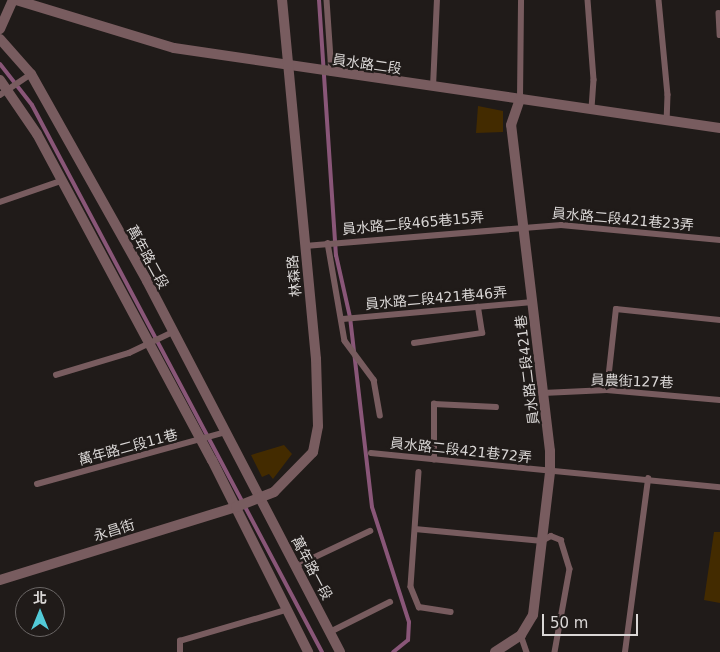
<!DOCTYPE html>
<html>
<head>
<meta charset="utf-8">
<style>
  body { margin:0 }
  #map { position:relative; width:720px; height:652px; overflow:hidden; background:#201b19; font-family:"DejaVu Sans","Noto Sans TC",sans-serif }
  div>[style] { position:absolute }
  .stream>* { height:4px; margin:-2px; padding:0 2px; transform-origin:2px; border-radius:2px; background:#895678 }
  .building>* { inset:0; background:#432b00 }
  .service>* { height:5.5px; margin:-2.75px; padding:0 2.75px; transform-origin:2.75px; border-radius:2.75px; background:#785c5f }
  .minor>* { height:10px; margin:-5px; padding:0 5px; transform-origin:5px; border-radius:5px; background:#785c5f }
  span { translate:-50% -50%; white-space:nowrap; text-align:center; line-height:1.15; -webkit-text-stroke:4.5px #201b19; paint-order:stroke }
  .street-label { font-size:14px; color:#dad7d6 }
  .north { position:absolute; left:15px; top:587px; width:50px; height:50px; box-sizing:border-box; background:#201b19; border:1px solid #6a6665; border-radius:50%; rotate:0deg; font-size:14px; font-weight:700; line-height:20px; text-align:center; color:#dad7d6 }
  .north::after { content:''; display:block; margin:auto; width:18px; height:22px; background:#52cbd8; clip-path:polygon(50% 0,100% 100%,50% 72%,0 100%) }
  .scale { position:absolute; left:542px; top:614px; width:96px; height:22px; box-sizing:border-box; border:2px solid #dad7d6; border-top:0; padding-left:6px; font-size:15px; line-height:18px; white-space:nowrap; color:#dad7d6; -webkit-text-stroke:4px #201b19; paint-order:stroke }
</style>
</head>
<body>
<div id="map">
  <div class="stream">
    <i style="left:319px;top:0;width:256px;rotate:86.2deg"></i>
    <i style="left:336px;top:255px;width:64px;rotate:77.3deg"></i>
    <i style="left:350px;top:317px;width:191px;rotate:83.4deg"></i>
    <i style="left:372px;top:507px;width:121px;rotate:72.2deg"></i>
    <i style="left:409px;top:622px;width:18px;rotate:93deg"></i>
    <i style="left:408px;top:640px;width:19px;rotate:141deg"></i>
    <i style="left:0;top:64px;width:52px;rotate:52deg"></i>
    <i style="left:32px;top:105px;width:619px;rotate:62.07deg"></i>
  </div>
  <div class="building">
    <i style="clip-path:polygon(478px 106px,503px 111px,503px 132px,476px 133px)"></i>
    <i style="clip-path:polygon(284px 445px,292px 454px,273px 479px,269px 474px,262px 477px,251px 455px)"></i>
    <i style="clip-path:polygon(714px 532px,720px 532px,720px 603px,704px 600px)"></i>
  </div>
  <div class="service">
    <i style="left:327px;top:0;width:73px;rotate:86.1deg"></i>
    <i style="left:588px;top:0;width:80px;rotate:85.7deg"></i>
    <i style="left:594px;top:80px;width:30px;rotate:94deg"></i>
    <i style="left:659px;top:0;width:95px;rotate:84.6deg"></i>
    <i style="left:668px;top:95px;width:26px;rotate:92deg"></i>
    <i style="left:719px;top:13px;width:22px;rotate:87deg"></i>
    <i style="left:433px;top:87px;width:87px;rotate:-87.4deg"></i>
    <i style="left:0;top:95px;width:37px;rotate:-34deg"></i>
    <i style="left:520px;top:99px;width:99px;rotate:-89.4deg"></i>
    <i style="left:0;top:202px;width:65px;rotate:-19deg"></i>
    <i style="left:328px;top:243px;width:99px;rotate:80.2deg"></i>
    <i style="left:345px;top:341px;width:49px;rotate:53.4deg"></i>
    <i style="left:374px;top:380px;width:36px;rotate:80deg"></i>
    <i style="left:305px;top:246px;width:257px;rotate:-4.7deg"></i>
    <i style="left:561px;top:225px;width:160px;rotate:5.4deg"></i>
    <i style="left:343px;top:319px;width:190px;rotate:-5.1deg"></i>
    <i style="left:414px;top:343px;width:69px;rotate:-8.4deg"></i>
    <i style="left:482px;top:333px;width:26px;rotate:-99deg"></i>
    <i style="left:56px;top:375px;width:76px;rotate:-16.8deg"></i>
    <i style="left:129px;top:353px;width:49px;rotate:-25.5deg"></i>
    <i style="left:607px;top:390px;width:81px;rotate:-83.7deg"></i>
    <i style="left:616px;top:309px;width:105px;rotate:6deg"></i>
    <i style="left:543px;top:393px;width:64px;rotate:-2.7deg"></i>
    <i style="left:607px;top:390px;width:113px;rotate:5.1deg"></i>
    <i style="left:371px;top:453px;width:351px;rotate:5.6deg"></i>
    <i style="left:434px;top:460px;width:56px;rotate:-90deg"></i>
    <i style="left:434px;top:404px;width:62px;rotate:2.8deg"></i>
    <i style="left:419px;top:472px;width:115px;rotate:94deg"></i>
    <i style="left:411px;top:587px;width:22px;rotate:68deg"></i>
    <i style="left:419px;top:607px;width:32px;rotate:9deg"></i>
    <i style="left:37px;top:484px;width:196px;rotate:-15.4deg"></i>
    <i style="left:415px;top:529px;width:128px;rotate:5.4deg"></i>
    <i style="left:542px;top:541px;width:10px;rotate:-29deg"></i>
    <i style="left:551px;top:536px;width:11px;rotate:22deg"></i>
    <i style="left:561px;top:540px;width:30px;rotate:73deg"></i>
    <i style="left:570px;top:569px;width:84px;rotate:100.2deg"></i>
    <i style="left:296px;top:566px;width:82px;rotate:-25.3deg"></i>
    <i style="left:330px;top:632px;width:67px;rotate:-26.6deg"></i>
    <i style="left:521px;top:635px;width:18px;rotate:71deg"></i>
    <i style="left:180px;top:652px;width:11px;rotate:-90deg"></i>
    <i style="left:180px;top:641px;width:110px;rotate:-16.3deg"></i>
    <i style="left:625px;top:652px;width:175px;rotate:-82.4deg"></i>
  </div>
  <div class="minor">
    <i style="left:16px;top:0;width:165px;rotate:16.9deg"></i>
    <i style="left:174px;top:48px;width:552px;rotate:8.34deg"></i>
    <i style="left:0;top:29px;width:32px;rotate:-66deg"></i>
    <i style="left:0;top:39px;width:47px;rotate:48.5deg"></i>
    <i style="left:31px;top:74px;width:237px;rotate:60.7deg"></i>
    <i style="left:147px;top:281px;width:418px;rotate:62.5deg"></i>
    <i style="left:0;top:80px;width:65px;rotate:55.6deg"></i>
    <i style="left:37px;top:134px;width:370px;rotate:61.8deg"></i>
    <i style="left:212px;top:460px;width:215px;rotate:63.4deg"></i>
    <i style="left:0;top:580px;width:247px;rotate:-17.2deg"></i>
    <i style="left:236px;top:507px;width:41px;rotate:-21.5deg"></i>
    <i style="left:274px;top:492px;width:56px;rotate:-45.7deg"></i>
    <i style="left:313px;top:452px;width:26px;rotate:-79deg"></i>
    <i style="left:318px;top:426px;width:67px;rotate:-91.7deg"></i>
    <i style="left:316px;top:359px;width:361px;rotate:-95.4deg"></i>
    <i style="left:495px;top:652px;width:31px;rotate:-33deg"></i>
    <i style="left:521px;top:635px;width:23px;rotate:-59deg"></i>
    <i style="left:533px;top:615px;width:144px;rotate:-83.2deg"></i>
    <i style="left:550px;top:472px;width:21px;rotate:-90deg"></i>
    <i style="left:550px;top:451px;width:328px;rotate:-96.8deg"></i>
    <i style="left:511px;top:125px;width:28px;rotate:-71deg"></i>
  </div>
  <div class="street-label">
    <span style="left:367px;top:64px;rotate:8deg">員水路二段</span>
    <span style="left:623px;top:219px;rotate:5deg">員水路二段421巷23弄</span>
    <span style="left:413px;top:223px;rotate:-5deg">員水路二段465巷15弄</span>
    <span style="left:148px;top:257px;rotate:61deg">萬年路二段</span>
    <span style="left:294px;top:276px;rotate:-95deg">林森路</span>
    <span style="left:436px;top:298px;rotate:-5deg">員水路二段421巷46弄</span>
    <span style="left:527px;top:370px;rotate:-97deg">員水路二段421巷</span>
    <span style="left:632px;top:381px;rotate:2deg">員農街127巷</span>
    <span style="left:128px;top:447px;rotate:-15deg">萬年路二段11巷</span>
    <span style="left:461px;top:450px;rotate:6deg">員水路二段421巷72弄</span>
    <span style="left:114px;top:530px;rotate:-17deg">永昌街</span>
    <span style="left:312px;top:568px;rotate:62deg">萬年路一段</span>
  </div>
  <div class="north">北</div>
  <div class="scale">50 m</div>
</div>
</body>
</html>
